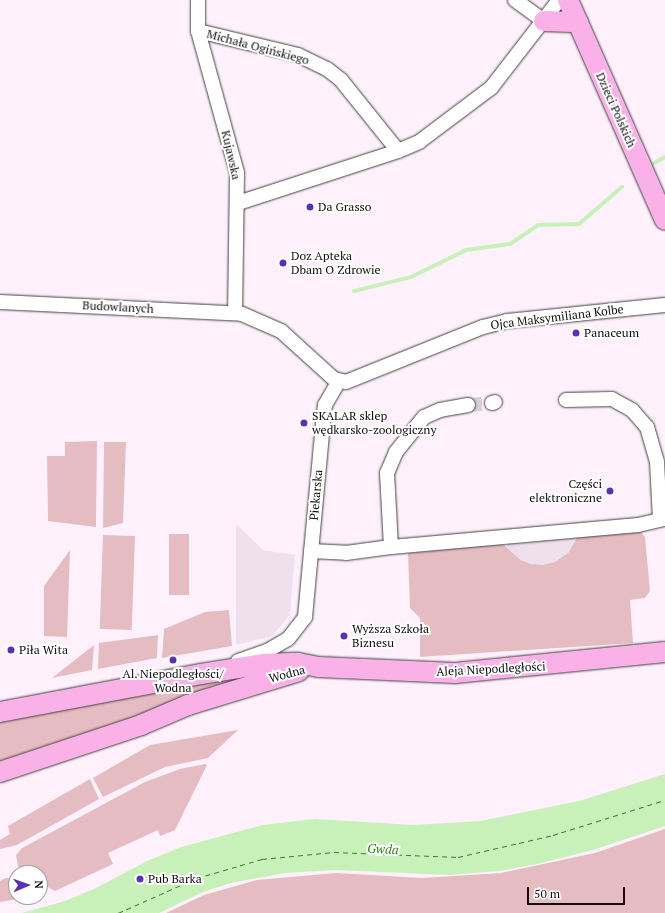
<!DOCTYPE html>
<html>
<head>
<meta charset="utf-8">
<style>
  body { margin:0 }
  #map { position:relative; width:665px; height:913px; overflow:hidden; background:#fef1fc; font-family:"PT Serif",serif }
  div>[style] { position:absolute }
  .green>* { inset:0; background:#e6bcc3; transform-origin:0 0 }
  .plaza>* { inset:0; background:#eee0ed }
  .water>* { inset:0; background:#c8f1b9 }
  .stream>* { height:4px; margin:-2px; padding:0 2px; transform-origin:2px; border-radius:2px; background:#c8f1b9 }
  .ferry>* { height:1px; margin-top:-0.5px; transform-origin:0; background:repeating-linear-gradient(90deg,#33831f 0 5px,transparent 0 9px) }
  .street-tunnel>* { height:14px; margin-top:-7px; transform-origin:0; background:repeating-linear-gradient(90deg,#dacfd8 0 14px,transparent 0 21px) }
  .roads { filter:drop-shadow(0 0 1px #414141) drop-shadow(0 0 1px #414141) }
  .street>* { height:14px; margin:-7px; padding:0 7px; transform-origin:7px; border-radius:7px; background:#fff }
  .secondary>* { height:20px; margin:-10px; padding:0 10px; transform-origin:10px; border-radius:10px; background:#f9b1e7 }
  .dots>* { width:11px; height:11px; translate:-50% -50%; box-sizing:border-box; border:2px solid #fff; border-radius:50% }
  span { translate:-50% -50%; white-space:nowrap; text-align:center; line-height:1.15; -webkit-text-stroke:4px #fff; paint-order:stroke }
  .street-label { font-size:12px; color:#0e0e0e }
  .poi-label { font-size:12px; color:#0e0e0e }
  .left { translate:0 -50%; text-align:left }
  .right { translate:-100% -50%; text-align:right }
  .water-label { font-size:13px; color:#33831f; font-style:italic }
  .north { position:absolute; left:8px; top:865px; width:40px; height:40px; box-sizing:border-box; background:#fff; border:1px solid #9f9f9f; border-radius:50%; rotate:88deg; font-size:11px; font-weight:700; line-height:16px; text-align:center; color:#0e0e0e }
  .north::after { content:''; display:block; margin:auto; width:14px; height:18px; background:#5931b4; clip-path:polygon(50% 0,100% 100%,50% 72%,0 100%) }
  .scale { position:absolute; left:527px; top:887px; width:98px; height:18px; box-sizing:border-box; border:2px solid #0e0e0e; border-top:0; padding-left:5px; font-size:12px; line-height:14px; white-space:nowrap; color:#0e0e0e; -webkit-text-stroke:3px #fff; paint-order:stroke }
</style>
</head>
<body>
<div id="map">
  <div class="green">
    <i style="clip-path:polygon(97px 441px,96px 527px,48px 521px,47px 456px,65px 456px,65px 442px)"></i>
    <i style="clip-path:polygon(104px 442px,126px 442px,123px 523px,103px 528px)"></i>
    <i style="clip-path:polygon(640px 531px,645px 537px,650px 591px,645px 598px,630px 600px,633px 643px,420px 657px,420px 618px,410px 608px,408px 553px,503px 544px,521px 560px,543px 565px,568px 553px,577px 537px)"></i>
    <i style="left:169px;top:534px;width:20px;height:61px"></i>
    <i style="left:103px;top:535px;width:32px;height:94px;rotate:2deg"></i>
    <i style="clip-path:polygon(70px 550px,67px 637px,44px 636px,44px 586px)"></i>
    <i style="clip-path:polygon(229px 610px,232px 646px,162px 658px,164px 629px,205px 612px)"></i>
    <i style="clip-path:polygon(158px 635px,157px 658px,98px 669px,99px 643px)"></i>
    <i style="clip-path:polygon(94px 645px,92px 670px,52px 678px)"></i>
    <i style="clip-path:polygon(241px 677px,248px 679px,0 763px,0 721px)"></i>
    <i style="clip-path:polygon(238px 730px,208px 758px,165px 767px,103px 797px,93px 778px,150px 745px)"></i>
    <i style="clip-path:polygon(205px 764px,207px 765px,175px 830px,160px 836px,158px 830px,108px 853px,113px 864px,55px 891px,40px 883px,40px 873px,22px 873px,18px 866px,16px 855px,22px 848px,145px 782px,180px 769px)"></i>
    <i style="clip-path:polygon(90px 779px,99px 799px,17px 845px,0 849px,0 840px,10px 834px,8px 826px)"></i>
    <i style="clip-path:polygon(665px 829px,665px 913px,166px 913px,204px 895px,257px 880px,336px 873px,422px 878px,501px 873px,595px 853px)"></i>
    <i style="clip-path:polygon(6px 878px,16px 878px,16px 897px,29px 897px,0 902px,0 881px)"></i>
  </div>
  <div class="plaza">
    <i style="clip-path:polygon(236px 524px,263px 550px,295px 555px,290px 615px,272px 636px,236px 645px)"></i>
    <i style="clip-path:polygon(579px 532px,568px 553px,555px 562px,543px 565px,530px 564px,519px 559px,508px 548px,503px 538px)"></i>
  </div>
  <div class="water">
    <i style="clip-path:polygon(665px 774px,665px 826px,593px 850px,537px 864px,500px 871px,449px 875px,335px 870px,285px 873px,231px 883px,203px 892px,159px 913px,22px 913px,65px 901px,94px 889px,147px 861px,181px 847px,262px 825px,315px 819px,413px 825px,481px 821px,579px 801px)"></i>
  </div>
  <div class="stream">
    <i style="left:654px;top:163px;width:13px;rotate:-29deg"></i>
    <i style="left:354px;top:291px;width:59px;rotate:-13.8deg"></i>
    <i style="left:411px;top:277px;width:61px;rotate:-26.1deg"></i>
    <i style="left:466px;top:250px;width:44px;rotate:-7.8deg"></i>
    <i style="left:510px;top:244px;width:34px;rotate:-34deg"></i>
    <i style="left:538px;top:225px;width:41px;rotate:-1.4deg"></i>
    <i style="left:579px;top:224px;width:57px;rotate:-40.7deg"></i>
  </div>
  <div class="ferry">
    <i style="left:118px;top:913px;width:86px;rotate:-23.9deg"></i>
    <i style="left:197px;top:878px;width:68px;rotate:-16.3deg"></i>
    <i style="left:262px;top:859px;width:72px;rotate:-5.6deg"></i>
    <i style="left:334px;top:852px;width:124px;rotate:2.3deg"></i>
    <i style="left:458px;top:857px;width:98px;rotate:-13deg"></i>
    <i style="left:553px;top:835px;width:117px;rotate:-17.4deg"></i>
  </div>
  <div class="street-tunnel">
    <i style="left:468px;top:405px;width:24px;rotate:-5deg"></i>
  </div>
  <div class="roads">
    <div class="street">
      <i style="left:198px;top:0;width:31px;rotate:90deg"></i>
      <i style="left:198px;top:31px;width:147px;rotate:74.6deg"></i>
      <i style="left:237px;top:173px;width:140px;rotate:90.8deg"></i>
      <i style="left:515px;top:0;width:36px;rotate:36deg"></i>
      <i style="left:198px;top:31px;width:103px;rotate:13.5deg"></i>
      <i style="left:298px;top:55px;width:32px;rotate:26deg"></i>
      <i style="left:327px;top:69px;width:18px;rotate:38deg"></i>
      <i style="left:341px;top:80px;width:91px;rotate:51.2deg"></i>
      <i style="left:238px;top:203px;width:168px;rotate:-18deg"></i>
      <i style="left:398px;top:151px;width:23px;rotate:-23deg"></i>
      <i style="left:419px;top:142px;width:90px;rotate:-36.9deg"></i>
      <i style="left:491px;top:88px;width:111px;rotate:-52.3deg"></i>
      <i style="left:0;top:302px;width:242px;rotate:2.8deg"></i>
      <i style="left:242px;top:314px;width:43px;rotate:23.6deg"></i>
      <i style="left:281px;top:331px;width:72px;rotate:42.2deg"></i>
      <i style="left:334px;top:379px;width:12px;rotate:14deg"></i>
      <i style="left:346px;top:382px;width:148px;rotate:-21.9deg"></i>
      <i style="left:483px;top:327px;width:25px;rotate:-14deg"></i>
      <i style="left:507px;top:321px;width:159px;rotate:-5.8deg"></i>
      <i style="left:566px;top:400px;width:46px;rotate:-1.2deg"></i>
      <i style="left:612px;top:399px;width:23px;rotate:29deg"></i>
      <i style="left:632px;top:410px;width:23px;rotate:49deg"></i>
      <i style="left:647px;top:427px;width:36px;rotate:74deg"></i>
      <i style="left:657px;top:462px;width:57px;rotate:87deg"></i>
      <i style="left:492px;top:403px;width:3px;rotate:-18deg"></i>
      <i style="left:468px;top:405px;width:28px;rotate:170deg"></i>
      <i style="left:440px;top:410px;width:17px;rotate:156deg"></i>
      <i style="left:424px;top:417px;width:45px;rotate:128.7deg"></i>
      <i style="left:396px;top:452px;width:23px;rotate:113deg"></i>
      <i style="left:387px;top:473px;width:74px;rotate:86.9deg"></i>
      <i style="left:391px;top:547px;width:248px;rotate:-5.1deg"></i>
      <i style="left:638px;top:525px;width:28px;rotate:-13deg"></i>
      <i style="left:311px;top:551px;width:35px;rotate:3deg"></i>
      <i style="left:346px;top:553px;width:45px;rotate:-7.6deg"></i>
      <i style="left:238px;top:661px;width:31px;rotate:-19deg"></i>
      <i style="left:267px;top:651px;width:24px;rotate:-30deg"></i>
      <i style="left:288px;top:639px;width:28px;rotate:-52deg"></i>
      <i style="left:305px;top:617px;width:204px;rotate:-84.7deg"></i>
      <i style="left:324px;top:414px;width:9px;rotate:-84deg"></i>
      <i style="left:325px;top:405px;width:28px;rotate:-60deg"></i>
    </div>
    <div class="secondary">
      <i style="left:568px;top:0;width:240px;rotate:66.2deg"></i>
      <i style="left:544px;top:21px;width:34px;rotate:2deg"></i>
      <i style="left:0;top:712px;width:205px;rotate:-10.7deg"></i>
      <i style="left:201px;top:674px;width:64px;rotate:-9deg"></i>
      <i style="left:264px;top:664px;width:34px;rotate:-2deg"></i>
      <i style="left:298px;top:663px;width:21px;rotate:11deg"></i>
      <i style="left:319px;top:667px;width:136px;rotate:2.5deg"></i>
      <i style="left:455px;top:673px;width:211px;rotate:-5.7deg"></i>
      <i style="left:0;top:772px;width:149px;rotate:-18.4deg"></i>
      <i style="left:141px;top:725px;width:51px;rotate:-23.1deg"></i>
      <i style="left:188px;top:705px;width:116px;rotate:-17deg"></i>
    </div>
  </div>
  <div class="dots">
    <i style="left:310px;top:207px;background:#5931b4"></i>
    <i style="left:283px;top:263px;background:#5931b4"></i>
    <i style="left:576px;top:333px;background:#5931b4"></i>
    <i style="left:304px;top:423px;background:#5931b4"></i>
    <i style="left:610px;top:491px;background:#5931b4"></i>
    <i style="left:344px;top:636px;background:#5931b4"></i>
    <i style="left:11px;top:650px;background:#5931b4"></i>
    <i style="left:173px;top:660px;background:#5931b4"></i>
    <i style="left:140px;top:879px;background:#5931b4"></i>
  </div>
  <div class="street-label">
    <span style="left:258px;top:47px;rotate:15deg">Michała Ogińskiego</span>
    <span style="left:616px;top:110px;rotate:66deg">Dzieci Polskich</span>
    <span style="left:231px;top:155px;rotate:77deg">Kujawska</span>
    <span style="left:118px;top:307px;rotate:3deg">Budowlanych</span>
    <span style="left:557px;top:317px;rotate:-7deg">Ojca Maksymiliana Kolbe</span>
    <span style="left:316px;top:495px;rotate:-85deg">Piekarska</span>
    <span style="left:491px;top:669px;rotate:-3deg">Aleja Niepodległości</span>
    <span style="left:287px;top:674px;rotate:-15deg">Wodna</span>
  </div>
  <div class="poi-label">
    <span class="left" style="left:318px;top:207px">Da Grasso</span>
    <span class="left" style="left:291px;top:263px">Doz Apteka<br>Dbam O Zdrowie</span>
    <span class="left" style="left:584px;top:333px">Panaceum</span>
    <span class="left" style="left:312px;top:423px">SKALAR sklep<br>wędkarsko-zoologiczny</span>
    <span class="right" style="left:602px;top:491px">Części<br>elektroniczne</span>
    <span class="left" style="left:352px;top:636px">Wyższa Szkoła<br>Biznesu</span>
    <span class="left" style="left:19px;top:650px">Piła Wita</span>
    <span style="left:173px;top:681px">Al. Niepodległości/<br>Wodna</span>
    <span class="left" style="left:148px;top:879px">Pub Barka</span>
  </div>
  <div class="water-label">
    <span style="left:383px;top:849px;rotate:3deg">Gwda</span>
  </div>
  <div class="north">N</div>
  <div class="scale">50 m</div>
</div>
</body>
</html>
